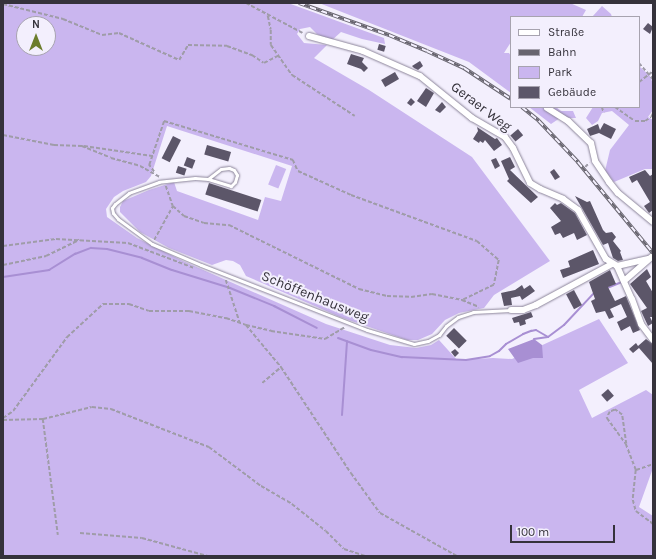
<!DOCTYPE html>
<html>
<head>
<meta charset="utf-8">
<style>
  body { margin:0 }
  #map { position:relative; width:656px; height:559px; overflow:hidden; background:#f3effd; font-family:Karla,sans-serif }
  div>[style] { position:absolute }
  .green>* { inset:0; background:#cab6ef; transform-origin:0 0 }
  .water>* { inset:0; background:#a88fd3 }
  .stream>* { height:2px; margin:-1px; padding:0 1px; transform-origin:1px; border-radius:1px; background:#a88fd3 }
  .building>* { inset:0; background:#5c5669; transform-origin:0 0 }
  .path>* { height:1.5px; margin-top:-0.75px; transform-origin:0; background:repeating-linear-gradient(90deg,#9f9ca8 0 4px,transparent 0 6px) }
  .roads { filter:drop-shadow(0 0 1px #8c859a) drop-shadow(0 0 1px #8c859a) }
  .lane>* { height:3px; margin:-1.5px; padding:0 1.5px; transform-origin:1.5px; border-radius:1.5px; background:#fff }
  .street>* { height:6px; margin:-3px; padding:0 3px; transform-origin:3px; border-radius:3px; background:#fff }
  .rail>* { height:3.5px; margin-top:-1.75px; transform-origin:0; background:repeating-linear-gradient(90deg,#f3effd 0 6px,#68656f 0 12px); box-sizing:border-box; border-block:1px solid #68656f }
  span { translate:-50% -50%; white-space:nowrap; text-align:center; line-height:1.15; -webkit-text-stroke:4px #f3effd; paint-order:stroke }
  .street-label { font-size:14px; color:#35323b }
  .frame { position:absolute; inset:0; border:4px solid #35323b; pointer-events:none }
  .legend { position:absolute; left:510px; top:16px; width:130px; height:92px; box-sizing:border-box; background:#f3effd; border:1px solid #a7a3af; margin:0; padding:5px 7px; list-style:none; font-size:12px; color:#35323b }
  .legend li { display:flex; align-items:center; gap:8px; height:20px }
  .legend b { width:20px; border:1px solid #a7a3af }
  .north { position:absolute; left:16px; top:16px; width:40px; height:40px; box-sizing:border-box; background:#f3effd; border:1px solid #a7a3af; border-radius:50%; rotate:0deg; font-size:11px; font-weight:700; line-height:16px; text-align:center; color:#35323b }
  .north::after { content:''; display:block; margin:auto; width:14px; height:18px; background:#6c7d2d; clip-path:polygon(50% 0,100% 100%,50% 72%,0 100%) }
  .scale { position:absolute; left:510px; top:525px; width:105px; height:18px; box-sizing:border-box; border:2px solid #35323b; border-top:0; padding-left:5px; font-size:12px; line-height:14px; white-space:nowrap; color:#35323b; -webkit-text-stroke:3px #f3effd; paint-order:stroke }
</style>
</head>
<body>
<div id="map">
  <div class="green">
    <i style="clip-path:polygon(evenodd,3px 3px,288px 3px,384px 38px,385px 44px,362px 39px,341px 32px,331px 41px,317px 34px,310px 27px,300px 29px,297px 34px,304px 43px,327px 45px,314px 58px,369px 90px,472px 157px,550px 261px,494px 295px,484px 308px,459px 313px,445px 320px,432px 334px,418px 340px,407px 340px,340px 317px,246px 276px,240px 265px,233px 261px,226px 260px,212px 265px,169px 248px,140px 232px,120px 212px,120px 207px,123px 201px,149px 190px,174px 182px,177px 191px,258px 220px,265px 197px,281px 201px,292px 166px,167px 126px,151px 176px,146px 182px,123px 191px,114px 197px,106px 209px,107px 217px,137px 238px,183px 261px,326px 324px,390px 345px,416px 348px,431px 345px,439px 340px,457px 360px,493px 358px,512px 359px,599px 319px,628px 363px,579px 390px,592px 418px,646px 390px,653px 395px,653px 468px,639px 507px,653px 516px,653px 556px,3px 556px,3px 3px,24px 24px,48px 24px,48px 48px,24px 48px,24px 24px)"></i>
    <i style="clip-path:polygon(319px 3px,570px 3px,586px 10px,582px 17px,511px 17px,511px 42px,504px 53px,509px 53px,511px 56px,511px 93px,469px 62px)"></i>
    <i style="clip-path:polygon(602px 6px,611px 14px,612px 17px,592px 17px)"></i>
    <i style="clip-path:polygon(639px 66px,650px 76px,653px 84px,653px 110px,648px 117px,653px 120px,653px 169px,645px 169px,614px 182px,605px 171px,610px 150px,629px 125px,612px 111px,602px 113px,598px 121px,592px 125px,586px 118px,593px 107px,639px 107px)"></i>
    <i style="clip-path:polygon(529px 107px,556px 107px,561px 111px,573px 111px,576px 118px,560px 118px,551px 124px)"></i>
    <i style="left:276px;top:165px;width:11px;height:21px;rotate:22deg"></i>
  </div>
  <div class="water">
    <i style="clip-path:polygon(534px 339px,542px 345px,543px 358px,533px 358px,518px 363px,508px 349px)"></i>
  </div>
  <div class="stream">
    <i style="left:3px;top:277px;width:47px;rotate:-8.7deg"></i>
    <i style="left:49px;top:270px;width:31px;rotate:-32deg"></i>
    <i style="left:75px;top:254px;width:17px;rotate:-21deg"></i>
    <i style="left:91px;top:248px;width:16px;rotate:4deg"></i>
    <i style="left:107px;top:249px;width:36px;rotate:14deg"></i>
    <i style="left:142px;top:258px;width:32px;rotate:22deg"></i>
    <i style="left:172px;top:270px;width:61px;rotate:17.2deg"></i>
    <i style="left:230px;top:288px;width:48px;rotate:22.2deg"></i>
    <i style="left:274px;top:306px;width:48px;rotate:27.1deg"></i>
    <i style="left:607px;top:288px;width:16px;rotate:-22deg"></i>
    <i style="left:338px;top:338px;width:35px;rotate:20deg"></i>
    <i style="left:371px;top:350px;width:32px;rotate:13deg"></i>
    <i style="left:402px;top:357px;width:64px;rotate:2.7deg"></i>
    <i style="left:466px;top:360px;width:24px;rotate:-9deg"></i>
    <i style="left:490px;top:356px;width:10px;rotate:-29deg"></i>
    <i style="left:499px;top:351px;width:10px;rotate:-45deg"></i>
    <i style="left:506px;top:344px;width:20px;rotate:-30deg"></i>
    <i style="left:523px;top:334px;width:9px;rotate:-21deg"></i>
    <i style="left:531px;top:331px;width:5px;rotate:-11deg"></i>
    <i style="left:536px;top:330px;width:14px;rotate:30deg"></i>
    <i style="left:534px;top:339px;width:14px;rotate:-8deg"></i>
    <i style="left:548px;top:337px;width:20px;rotate:-37deg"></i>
    <i style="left:564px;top:325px;width:44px;rotate:-46.8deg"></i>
    <i style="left:342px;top:415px;width:74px;rotate:-86.1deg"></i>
  </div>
  <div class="building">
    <i style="clip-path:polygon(648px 23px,653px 27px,650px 34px,643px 29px)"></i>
    <i style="left:379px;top:44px;width:7px;height:6px;rotate:16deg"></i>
    <i style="clip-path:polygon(351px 54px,364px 58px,362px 62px,368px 68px,364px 72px,361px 69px,347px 64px)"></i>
    <i style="clip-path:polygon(420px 61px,423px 66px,418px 70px,414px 68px,412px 66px)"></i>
    <i style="left:395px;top:72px;width:8px;height:16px;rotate:60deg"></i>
    <i style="clip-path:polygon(426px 88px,434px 93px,426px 107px,417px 101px)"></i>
    <i style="clip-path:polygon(411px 98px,415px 102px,411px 106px,407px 103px)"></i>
    <i style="clip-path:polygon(442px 102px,446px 107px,440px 113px,435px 110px)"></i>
    <i style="clip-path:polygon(604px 123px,616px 129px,611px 139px,599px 133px,590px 136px,587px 129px,598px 124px,600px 130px)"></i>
    <i style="clip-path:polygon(477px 127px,495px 139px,497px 138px,502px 145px,494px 151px,485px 140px,483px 143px,480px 141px,479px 143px,473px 139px,478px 131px)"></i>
    <i style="left:518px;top:129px;width:8px;height:10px;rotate:50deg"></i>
    <i style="left:173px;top:136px;width:9px;height:25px;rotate:27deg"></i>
    <i style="left:207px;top:145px;width:25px;height:10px;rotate:16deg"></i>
    <i style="left:187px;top:157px;width:9px;height:9px;rotate:21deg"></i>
    <i style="clip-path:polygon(510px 157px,515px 167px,510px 170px,538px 197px,531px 203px,507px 181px,509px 179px,501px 161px)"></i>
    <i style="clip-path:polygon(496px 158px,500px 166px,495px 169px,491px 160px)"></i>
    <i style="left:178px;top:166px;width:9px;height:7px;rotate:18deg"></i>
    <i style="clip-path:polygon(554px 169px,560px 177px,555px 180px,550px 172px)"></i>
    <i style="clip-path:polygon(645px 170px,650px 176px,653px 174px,653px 210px,649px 213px,644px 206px,650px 202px,637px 180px,632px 183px,629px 177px)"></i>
    <i style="left:209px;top:183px;width:55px;height:12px;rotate:18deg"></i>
    <i style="clip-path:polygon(575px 196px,587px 202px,590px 201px,603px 230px,606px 233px,612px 232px,616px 237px,613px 241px,621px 251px,620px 252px,623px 260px,618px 261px,613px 258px,608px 243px,603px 245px)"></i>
    <i style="clip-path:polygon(555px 203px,557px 205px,561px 203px,575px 213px,587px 235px,577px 240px,574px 233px,563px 238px,560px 233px,555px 235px,551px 227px,561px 221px,550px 208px)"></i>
    <i style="clip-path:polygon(593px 250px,599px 264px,563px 278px,560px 270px,570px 267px,568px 261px)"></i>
    <i style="clip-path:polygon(647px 269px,651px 277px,646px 281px,653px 293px,653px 317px,650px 317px,653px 323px,648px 326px,641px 311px,647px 308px,630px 284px)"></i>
    <i style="clip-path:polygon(610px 270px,616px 284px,608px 287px,615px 301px,626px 296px,640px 330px,633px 333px,630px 326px,621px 331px,617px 322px,627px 317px,621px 304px,610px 309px,614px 317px,609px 319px,605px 311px,596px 313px,591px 301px,595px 299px,589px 282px)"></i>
    <i style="clip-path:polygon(522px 285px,524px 289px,530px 285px,535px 291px,522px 300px,520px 296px,511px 298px,512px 305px,504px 306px,501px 293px,515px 290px)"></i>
    <i style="left:574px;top:290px;width:17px;height:9px;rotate:62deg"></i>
    <i style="clip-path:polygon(531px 312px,533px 317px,525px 320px,526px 324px,520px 326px,519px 322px,514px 323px,512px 318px)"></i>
    <i style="left:454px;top:328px;width:18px;height:11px;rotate:45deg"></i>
    <i style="clip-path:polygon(646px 339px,653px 344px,653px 364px,639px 348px,633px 353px,629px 349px,636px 343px,638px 346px)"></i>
    <i style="clip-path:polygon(455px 349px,459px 353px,455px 357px,451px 352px)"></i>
    <i style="left:608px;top:389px;width:9px;height:9px;rotate:49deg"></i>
  </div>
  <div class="path">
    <i style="left:246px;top:3px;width:64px;rotate:27.8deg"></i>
    <i style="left:3px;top:4px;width:62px;rotate:14deg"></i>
    <i style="left:63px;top:19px;width:42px;rotate:22.3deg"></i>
    <i style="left:102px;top:35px;width:17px;rotate:-7deg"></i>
    <i style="left:119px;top:33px;width:66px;rotate:24.2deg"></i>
    <i style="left:179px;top:60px;width:17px;rotate:-59deg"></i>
    <i style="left:188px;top:45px;width:39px;rotate:1deg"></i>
    <i style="left:227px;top:46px;width:27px;rotate:20deg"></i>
    <i style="left:252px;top:55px;width:14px;rotate:34deg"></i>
    <i style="left:264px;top:63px;width:16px;rotate:-27deg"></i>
    <i style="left:268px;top:16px;width:14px;rotate:78deg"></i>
    <i style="left:271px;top:30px;width:15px;rotate:90deg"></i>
    <i style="left:271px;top:45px;width:37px;rotate:55deg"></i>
    <i style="left:292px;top:75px;width:75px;rotate:33.1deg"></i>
    <i style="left:639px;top:63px;width:21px;rotate:49deg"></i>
    <i style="left:639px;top:82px;width:18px;rotate:-38deg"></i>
    <i style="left:602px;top:107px;width:6px;rotate:72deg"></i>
    <i style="left:615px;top:107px;width:24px;rotate:35deg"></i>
    <i style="left:635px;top:121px;width:10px"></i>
    <i style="left:645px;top:121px;width:7px;rotate:-34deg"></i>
    <i style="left:651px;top:117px;width:4px;rotate:-63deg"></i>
    <i style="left:3px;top:135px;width:52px;rotate:11.1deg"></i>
    <i style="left:54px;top:145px;width:28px;rotate:2deg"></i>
    <i style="left:82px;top:146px;width:31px;rotate:22deg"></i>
    <i style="left:111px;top:158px;width:30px;rotate:15deg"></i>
    <i style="left:140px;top:166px;width:23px;rotate:29deg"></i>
    <i style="left:84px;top:146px;width:69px;rotate:8.4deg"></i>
    <i style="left:585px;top:167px;width:6px;rotate:-45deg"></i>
    <i style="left:154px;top:172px;width:9px;rotate:-126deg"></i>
    <i style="left:149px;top:165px;width:46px;rotate:-71.2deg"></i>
    <i style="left:164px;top:121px;width:135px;rotate:16.8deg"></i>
    <i style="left:293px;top:160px;width:12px;rotate:66deg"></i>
    <i style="left:298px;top:171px;width:58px;rotate:24.4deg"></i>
    <i style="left:351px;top:195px;width:134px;rotate:20.1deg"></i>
    <i style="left:477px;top:241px;width:29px;rotate:41deg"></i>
    <i style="left:499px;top:260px;width:25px;rotate:101deg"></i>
    <i style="left:494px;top:285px;width:34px;rotate:154deg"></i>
    <i style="left:166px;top:186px;width:21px;rotate:71deg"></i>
    <i style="left:173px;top:206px;width:15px;rotate:42deg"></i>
    <i style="left:184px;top:216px;width:21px;rotate:19deg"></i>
    <i style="left:204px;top:223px;width:25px;rotate:5deg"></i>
    <i style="left:229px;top:225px;width:145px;rotate:26.2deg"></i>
    <i style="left:359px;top:289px;width:29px;rotate:14deg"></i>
    <i style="left:387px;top:296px;width:24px;rotate:2deg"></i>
    <i style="left:411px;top:297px;width:21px;rotate:-8deg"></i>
    <i style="left:432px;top:294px;width:31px;rotate:11deg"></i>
    <i style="left:462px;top:300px;width:18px;rotate:22deg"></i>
    <i style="left:154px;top:240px;width:39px;rotate:-61deg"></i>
    <i style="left:3px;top:246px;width:53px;rotate:-7.5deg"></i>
    <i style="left:56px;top:239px;width:72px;rotate:3.2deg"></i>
    <i style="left:128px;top:243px;width:71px;rotate:20.7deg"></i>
    <i style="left:3px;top:265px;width:44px;rotate:-11.8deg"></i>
    <i style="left:46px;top:256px;width:37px;rotate:-26deg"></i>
    <i style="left:226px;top:280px;width:45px;rotate:72deg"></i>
    <i style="left:246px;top:325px;width:55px;rotate:50.2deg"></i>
    <i style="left:281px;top:367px;width:127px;rotate:56.6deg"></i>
    <i style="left:351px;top:473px;width:49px;rotate:54.1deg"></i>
    <i style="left:380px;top:513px;width:88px;rotate:29.2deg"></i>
    <i style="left:262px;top:383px;width:25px;rotate:-40deg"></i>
    <i style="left:3px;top:418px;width:12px;rotate:-35deg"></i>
    <i style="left:13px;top:411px;width:92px;rotate:-53.9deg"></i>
    <i style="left:67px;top:337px;width:49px;rotate:-42.5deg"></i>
    <i style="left:103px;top:304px;width:26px"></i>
    <i style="left:129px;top:304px;width:21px;rotate:19deg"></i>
    <i style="left:149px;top:311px;width:40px"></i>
    <i style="left:189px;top:311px;width:38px;rotate:11deg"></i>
    <i style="left:226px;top:318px;width:21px;rotate:19deg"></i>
    <i style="left:246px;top:325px;width:26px;rotate:13deg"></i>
    <i style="left:271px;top:331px;width:55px;rotate:8.4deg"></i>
    <i style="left:325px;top:339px;width:23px;rotate:-31deg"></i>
    <i style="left:43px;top:419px;width:117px;rotate:82.6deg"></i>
    <i style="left:3px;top:420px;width:40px;rotate:-1.4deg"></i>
    <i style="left:43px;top:419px;width:50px;rotate:-13.8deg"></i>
    <i style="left:92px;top:407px;width:19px;rotate:6deg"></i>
    <i style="left:111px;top:409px;width:105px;rotate:21.2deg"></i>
    <i style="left:209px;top:447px;width:65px;rotate:36.9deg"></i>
    <i style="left:261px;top:486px;width:36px;rotate:30deg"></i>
    <i style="left:292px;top:504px;width:43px;rotate:38.5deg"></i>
    <i style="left:326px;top:531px;width:25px;rotate:45deg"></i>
    <i style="left:344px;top:549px;width:23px;rotate:18deg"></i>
    <i style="left:626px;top:444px;width:29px;rotate:-98deg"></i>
    <i style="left:622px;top:415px;width:9px;rotate:-144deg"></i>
    <i style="left:615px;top:410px;width:5px;rotate:158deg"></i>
    <i style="left:610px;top:412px;width:7px;rotate:117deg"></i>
    <i style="left:607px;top:418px;width:32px;rotate:54deg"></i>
    <i style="left:626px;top:444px;width:28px;rotate:69deg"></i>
    <i style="left:636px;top:470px;width:30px;rotate:96deg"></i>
    <i style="left:633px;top:500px;width:11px;rotate:75deg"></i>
    <i style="left:636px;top:511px;width:21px;rotate:37deg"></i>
    <i style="left:636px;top:470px;width:18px;rotate:-19deg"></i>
    <i style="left:80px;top:533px;width:62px;rotate:4.6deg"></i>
    <i style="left:142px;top:538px;width:68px;rotate:15.3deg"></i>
  </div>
  <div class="roads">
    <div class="lane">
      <i style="left:208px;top:179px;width:16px;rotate:-38deg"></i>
      <i style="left:221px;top:169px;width:8px;rotate:-7deg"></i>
      <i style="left:229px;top:168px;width:5px;rotate:22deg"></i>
      <i style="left:234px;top:170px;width:6px;rotate:59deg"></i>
      <i style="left:237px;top:175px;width:7px;rotate:106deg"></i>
      <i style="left:235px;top:182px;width:6px;rotate:135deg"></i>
      <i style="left:231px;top:186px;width:24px;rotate:-163deg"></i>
      <i style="left:208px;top:179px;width:13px;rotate:-176deg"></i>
      <i style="left:195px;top:178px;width:36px;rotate:174deg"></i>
      <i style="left:159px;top:182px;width:32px;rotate:160deg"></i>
      <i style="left:129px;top:193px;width:18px;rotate:142deg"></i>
      <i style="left:115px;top:204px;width:5px;rotate:127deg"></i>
      <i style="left:112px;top:208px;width:5px;rotate:79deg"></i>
      <i style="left:113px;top:213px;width:8px;rotate:50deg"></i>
      <i style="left:118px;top:219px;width:42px;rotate:36.3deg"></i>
      <i style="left:152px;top:244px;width:53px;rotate:23.2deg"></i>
      <i style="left:201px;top:265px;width:178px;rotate:21.4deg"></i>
      <i style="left:367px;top:330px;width:49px;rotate:16.6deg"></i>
      <i style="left:414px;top:344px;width:14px;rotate:-12deg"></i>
      <i style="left:428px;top:341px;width:13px;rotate:-29deg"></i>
      <i style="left:439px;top:335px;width:11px;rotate:-52deg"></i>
      <i style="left:446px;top:326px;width:15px;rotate:-37deg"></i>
      <i style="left:458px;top:317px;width:16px;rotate:-18deg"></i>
      <i style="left:473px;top:312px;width:38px;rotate:-3deg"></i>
    </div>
    <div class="street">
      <i style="left:309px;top:36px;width:56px;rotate:15.5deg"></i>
      <i style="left:363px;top:51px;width:62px;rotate:23.7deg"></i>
      <i style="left:420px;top:76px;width:67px;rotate:38.9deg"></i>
      <i style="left:472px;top:118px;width:38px;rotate:30deg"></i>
      <i style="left:505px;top:137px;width:14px;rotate:54deg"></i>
      <i style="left:513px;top:148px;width:39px;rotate:64deg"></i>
      <i style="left:530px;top:183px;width:12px;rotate:31deg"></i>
      <i style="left:540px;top:189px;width:25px;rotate:23deg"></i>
      <i style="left:563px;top:199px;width:19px;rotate:36deg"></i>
      <i style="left:578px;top:210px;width:56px;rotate:60.3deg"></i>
      <i style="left:606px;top:259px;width:13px;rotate:32deg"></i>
      <i style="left:617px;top:266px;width:36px;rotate:66deg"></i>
      <i style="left:632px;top:299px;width:27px;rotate:70deg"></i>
      <i style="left:641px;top:324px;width:20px;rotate:53deg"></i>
      <i style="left:547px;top:108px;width:25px;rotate:32deg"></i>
      <i style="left:568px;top:121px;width:32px;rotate:44deg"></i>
      <i style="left:591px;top:143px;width:18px;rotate:77deg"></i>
      <i style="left:595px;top:161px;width:25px;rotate:56deg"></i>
      <i style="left:609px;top:182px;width:14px;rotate:51deg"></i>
      <i style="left:618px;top:193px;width:45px;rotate:39.6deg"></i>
      <i style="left:617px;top:266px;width:32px;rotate:-13deg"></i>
      <i style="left:624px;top:281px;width:38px;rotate:-41deg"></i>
      <i style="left:511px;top:310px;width:12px"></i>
      <i style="left:523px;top:310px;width:14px;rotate:-21deg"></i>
      <i style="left:536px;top:305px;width:86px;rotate:-28.3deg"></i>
    </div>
  </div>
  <div class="rail">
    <i style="left:299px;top:3px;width:96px;rotate:19.6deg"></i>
    <i style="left:389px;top:35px;width:41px;rotate:22.8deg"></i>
    <i style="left:427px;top:51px;width:41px;rotate:24.7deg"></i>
    <i style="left:464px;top:68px;width:56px;rotate:33.4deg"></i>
    <i style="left:522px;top:107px;width:22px;rotate:39deg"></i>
    <i style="left:539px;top:121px;width:57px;rotate:46.4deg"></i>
    <i style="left:578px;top:162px;width:118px;rotate:50.5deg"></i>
  </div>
  <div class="street-label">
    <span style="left:481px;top:107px;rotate:37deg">Geraer Weg</span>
    <span style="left:315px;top:297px;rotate:22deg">Schöffenhausweg</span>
  </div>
  <div class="frame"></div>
  <ul class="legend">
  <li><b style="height:5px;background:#fff"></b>Straße</li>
  <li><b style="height:5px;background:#68656f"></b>Bahn</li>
  <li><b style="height:11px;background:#cab6ef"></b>Park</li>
  <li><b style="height:11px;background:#5c5669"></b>Gebäude</li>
  </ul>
  <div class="north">N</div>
  <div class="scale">100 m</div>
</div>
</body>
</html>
